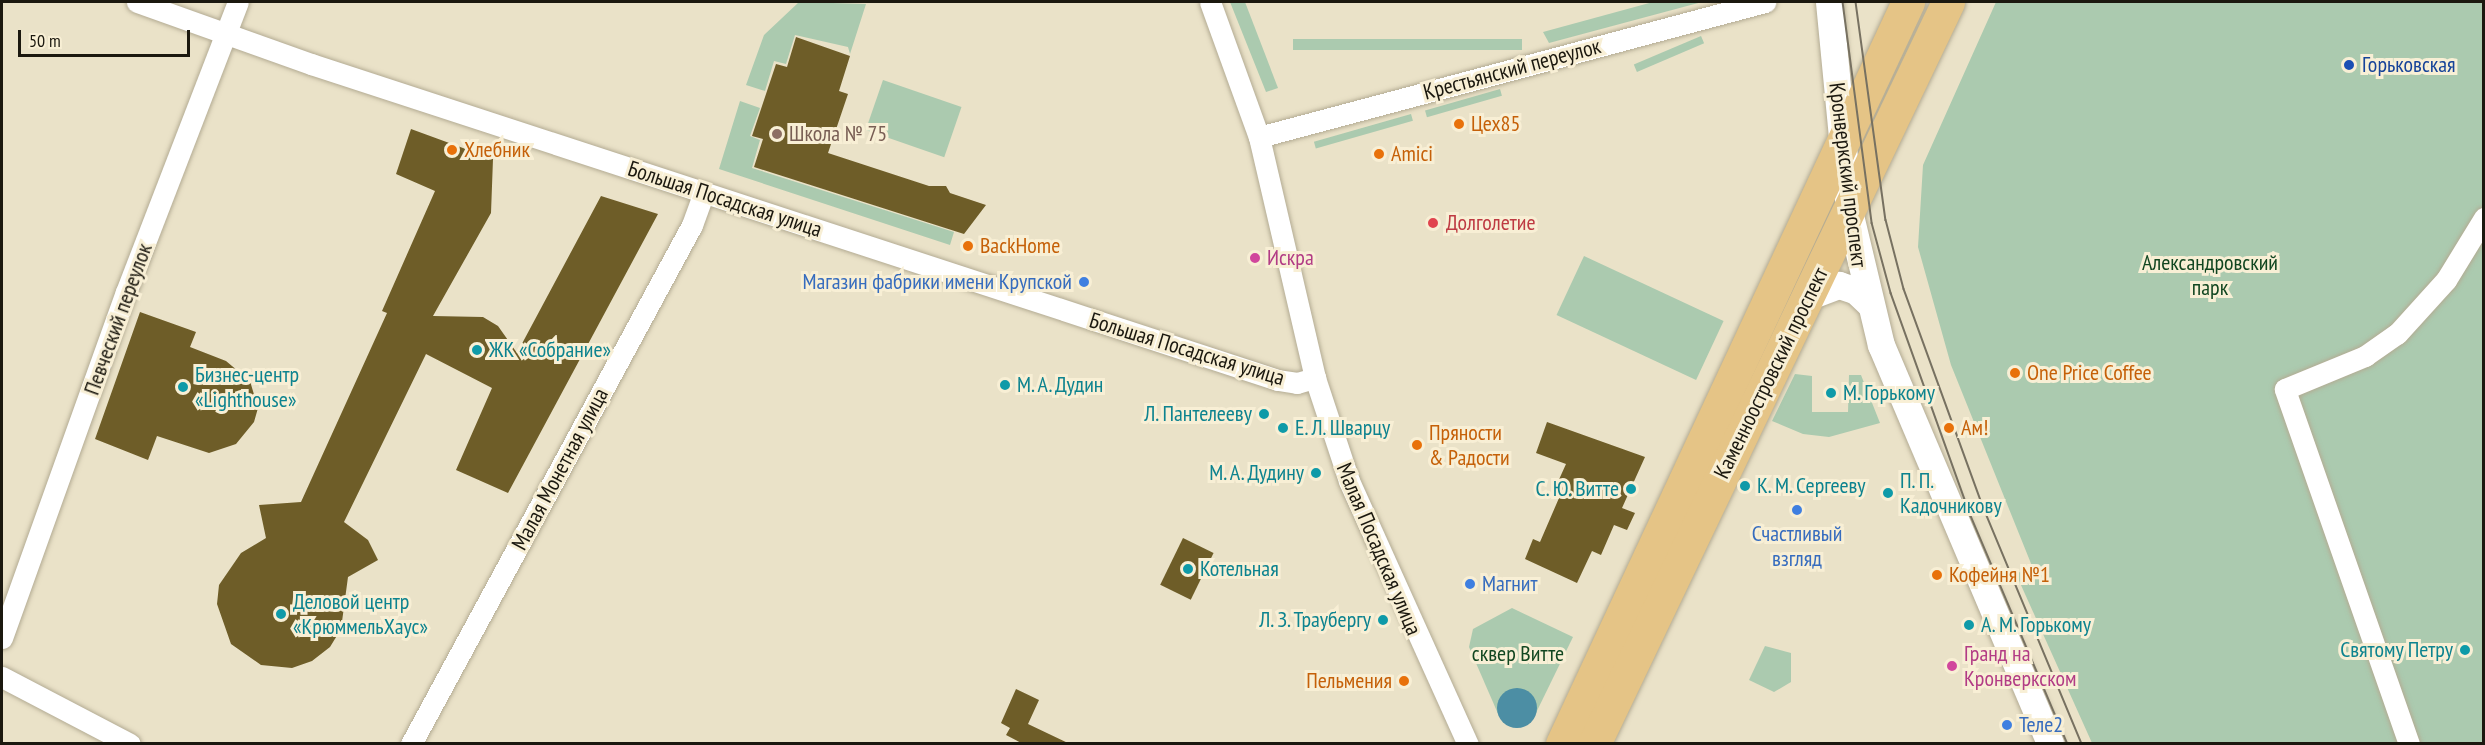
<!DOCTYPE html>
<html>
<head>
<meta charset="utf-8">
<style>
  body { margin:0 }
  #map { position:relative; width:2485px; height:745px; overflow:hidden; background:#eae2c8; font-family:"PT Sans Narrow",sans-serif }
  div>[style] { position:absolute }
  .green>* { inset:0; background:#abcaaf; transform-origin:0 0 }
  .water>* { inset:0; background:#4c8ea4 }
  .round { border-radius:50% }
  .building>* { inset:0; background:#6e5d28; transform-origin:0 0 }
  .roads { filter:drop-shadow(0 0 2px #b3ab93) drop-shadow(0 0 2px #b3ab93) }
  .minor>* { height:21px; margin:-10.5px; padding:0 10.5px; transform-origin:10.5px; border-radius:10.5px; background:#fff }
  .tertiary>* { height:27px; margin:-13.5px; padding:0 13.5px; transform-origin:13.5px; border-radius:13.5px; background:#fff }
  .primary>* { height:33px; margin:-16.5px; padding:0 16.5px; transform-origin:16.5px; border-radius:16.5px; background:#e5c486 }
  .tram>* { height:1.5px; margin:-0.75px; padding:0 0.75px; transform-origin:0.75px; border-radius:0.75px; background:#777161 }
  .dots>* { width:16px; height:16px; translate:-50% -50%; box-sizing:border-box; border:3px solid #f8efd5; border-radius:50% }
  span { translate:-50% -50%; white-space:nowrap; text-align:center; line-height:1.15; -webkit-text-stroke:6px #f8efd5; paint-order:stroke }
  .transit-label { font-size:22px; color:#164399 }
  .left { translate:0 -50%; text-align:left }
  .street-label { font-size:22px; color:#1b180f }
  .food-label { font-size:22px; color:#c56008 }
  .right { translate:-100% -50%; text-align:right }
  .education-label { font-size:22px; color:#785e54 }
  .health-label { font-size:22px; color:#be3a42 }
  .hotel-label { font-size:22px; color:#b23c85 }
  .park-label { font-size:22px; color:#114620 }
  .shop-label { font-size:22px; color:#366cbe }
  .culture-label { font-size:22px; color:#0d838f }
  .frame { position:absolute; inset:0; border:3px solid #1b180f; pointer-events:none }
  .scale { position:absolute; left:18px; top:30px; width:172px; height:27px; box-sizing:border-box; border:3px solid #1b180f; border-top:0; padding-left:8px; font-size:18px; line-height:21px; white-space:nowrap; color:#1b180f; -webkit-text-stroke:4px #f8efd5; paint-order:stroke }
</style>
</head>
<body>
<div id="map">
  <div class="green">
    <i style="clip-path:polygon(799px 2px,866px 4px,850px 54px,848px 47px,795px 35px,786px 64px,774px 61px,765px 91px,746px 85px,764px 35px)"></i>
    <i style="clip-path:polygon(1230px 2px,1245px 2px,1278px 88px,1266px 92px)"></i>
    <i style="clip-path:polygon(1653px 2px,1702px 2px,1549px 43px,1543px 32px)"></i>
    <i style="clip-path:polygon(1996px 2px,2483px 2px,2483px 743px,2092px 743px,2016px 574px,2032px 566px,1951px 365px,1918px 247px,1923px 165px)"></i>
    <i style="left:1701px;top:36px;width:8px;height:73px;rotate:67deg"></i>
    <i style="left:1522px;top:39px;width:11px;height:229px;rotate:90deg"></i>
    <i style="left:883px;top:80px;width:83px;height:53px;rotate:19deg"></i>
    <i style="left:1500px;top:89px;width:7px;height:78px;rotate:74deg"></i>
    <i style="clip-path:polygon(740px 101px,760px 108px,750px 136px,760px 140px,752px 168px,954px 232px,950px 245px,719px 169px)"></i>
    <i style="left:1411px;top:114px;width:7px;height:101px;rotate:74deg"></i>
    <i style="left:1584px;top:256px;width:154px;height:65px;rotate:25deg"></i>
    <i style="clip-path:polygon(1795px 374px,1812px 376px,1812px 412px,1848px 412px,1849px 375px,1861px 375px,1880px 423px,1829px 437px,1803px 434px,1772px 421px)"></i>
    <i style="clip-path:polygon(1512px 608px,1573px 637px,1534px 717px,1516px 728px,1499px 716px,1469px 647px,1473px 629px)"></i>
    <i style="clip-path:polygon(1765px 646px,1791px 653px,1791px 682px,1774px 692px,1749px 680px)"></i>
  </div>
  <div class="water">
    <i class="round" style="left:1497px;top:688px;width:40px;height:40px"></i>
  </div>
  <div class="building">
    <i style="clip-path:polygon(796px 37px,850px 56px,839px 91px,848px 94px,828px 153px,929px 186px,946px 186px,950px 193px,986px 205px,964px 234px,754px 167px,763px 139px,752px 136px,776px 64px,787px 67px)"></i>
    <i style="clip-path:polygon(411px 129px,493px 159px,491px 213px,433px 316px,483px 317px,498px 326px,517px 353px,601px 196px,658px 214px,508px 493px,456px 470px,492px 388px,426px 354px,344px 522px,368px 540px,378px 560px,348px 577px,341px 629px,330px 647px,312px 661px,292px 668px,261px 665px,231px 644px,217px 604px,219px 585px,241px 553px,266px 538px,259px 505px,301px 502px,387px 313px,382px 311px,435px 191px,396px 174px)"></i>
    <i style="clip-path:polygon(140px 312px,196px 332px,190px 347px,226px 361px,250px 381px,258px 408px,254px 422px,236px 444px,209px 453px,157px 436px,148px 460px,95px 439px)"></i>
    <i style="clip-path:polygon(1547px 422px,1645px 457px,1622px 508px,1635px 513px,1627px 530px,1614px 525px,1601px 555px,1592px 551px,1577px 583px,1525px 559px,1533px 539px,1540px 542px,1559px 498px,1552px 495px,1566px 464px,1536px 453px)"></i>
    <i style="left:1183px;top:538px;width:34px;height:52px;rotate:26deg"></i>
    <i style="clip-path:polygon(1016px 689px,1039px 700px,1028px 724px,1070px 744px,1023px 744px,1006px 735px,1010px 728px,1001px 723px)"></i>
  </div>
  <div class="roads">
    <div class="minor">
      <i style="left:137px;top:2px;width:185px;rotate:19.6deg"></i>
      <i style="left:311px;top:64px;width:1017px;rotate:18.1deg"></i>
      <i style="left:1278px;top:380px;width:19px;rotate:9deg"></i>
      <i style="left:1297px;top:383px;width:19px;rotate:-16deg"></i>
      <i style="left:1210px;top:2px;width:144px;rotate:70.1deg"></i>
      <i style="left:1259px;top:137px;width:247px;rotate:76.9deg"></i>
      <i style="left:1315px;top:378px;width:108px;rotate:71.7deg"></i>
      <i style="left:1349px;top:481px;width:289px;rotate:65.7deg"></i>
      <i style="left:1259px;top:137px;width:524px;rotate:-14.94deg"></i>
      <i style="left:2px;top:638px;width:368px;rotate:-70.3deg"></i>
      <i style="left:126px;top:292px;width:311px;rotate:-68.9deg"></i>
      <i style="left:2px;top:677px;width:144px;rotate:27.6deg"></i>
      <i style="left:411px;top:744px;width:590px;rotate:-61.57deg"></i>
      <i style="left:692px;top:225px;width:35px;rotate:-70deg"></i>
      <i style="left:2409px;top:744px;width:376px;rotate:-109.3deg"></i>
      <i style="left:2285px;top:389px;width:87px;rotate:-22.4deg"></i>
      <i style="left:2365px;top:356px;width:39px;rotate:-35deg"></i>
      <i style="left:2397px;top:334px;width:73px;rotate:-47.8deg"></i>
      <i style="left:2446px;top:280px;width:73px;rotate:-58.5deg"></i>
    </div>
    <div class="tertiary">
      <i style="left:1829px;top:2px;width:210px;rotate:84.5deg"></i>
      <i style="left:1849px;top:211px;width:138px;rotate:76.6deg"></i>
      <i style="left:1881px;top:345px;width:433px;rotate:67deg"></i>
      <i style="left:1807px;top:297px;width:34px;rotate:-21deg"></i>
      <i style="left:1839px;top:285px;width:18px;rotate:19deg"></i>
      <i style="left:1856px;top:291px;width:18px;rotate:43deg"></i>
    </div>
    <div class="primary">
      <i style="left:1562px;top:744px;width:819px;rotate:-65deg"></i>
      <i style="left:1594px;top:744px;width:822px;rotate:-64.49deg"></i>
    </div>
  </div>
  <div class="tram">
    <i style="left:1843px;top:2px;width:223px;rotate:82.5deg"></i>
    <i style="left:1872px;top:223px;width:73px;rotate:74.8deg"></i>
    <i style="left:1891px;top:293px;width:237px;rotate:70.3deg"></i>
    <i style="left:1971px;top:516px;width:248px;rotate:67deg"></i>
    <i style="left:1856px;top:2px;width:220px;rotate:82.2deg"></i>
    <i style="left:1886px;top:220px;width:71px;rotate:75.4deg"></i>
    <i style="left:1904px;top:289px;width:236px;rotate:70deg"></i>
    <i style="left:1985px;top:511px;width:252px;rotate:67.4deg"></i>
  </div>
  <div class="dots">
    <i style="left:2349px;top:65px;background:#1a4fb4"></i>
    <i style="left:1459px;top:124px;background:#e8710a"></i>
    <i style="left:777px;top:134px;background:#8d6e63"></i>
    <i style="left:452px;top:150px;background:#e8710a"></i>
    <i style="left:1379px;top:154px;background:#e8710a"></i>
    <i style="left:1433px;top:223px;background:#e0444e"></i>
    <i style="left:968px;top:246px;background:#e8710a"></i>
    <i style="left:1255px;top:258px;background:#d1479c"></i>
    <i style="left:1084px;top:282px;background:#3f7fe0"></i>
    <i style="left:477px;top:350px;background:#0f9aa8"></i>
    <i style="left:2015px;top:373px;background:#e8710a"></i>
    <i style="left:1005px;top:385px;background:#0f9aa8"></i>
    <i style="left:183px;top:387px;background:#0f9aa8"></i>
    <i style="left:1831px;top:393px;background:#0f9aa8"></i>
    <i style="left:1264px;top:414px;background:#0f9aa8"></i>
    <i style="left:1283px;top:428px;background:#0f9aa8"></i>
    <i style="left:1949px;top:428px;background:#e8710a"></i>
    <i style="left:1417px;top:445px;background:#e8710a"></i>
    <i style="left:1316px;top:473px;background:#0f9aa8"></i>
    <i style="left:1745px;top:486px;background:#0f9aa8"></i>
    <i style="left:1631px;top:489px;background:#0f9aa8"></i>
    <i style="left:1888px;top:493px;background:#0f9aa8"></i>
    <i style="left:1797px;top:510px;background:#3f7fe0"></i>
    <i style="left:1188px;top:569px;background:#0f9aa8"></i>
    <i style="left:1937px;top:575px;background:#e8710a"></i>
    <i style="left:1470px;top:584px;background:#3f7fe0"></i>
    <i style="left:281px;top:614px;background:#0f9aa8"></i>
    <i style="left:1383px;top:620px;background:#0f9aa8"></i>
    <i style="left:1969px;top:625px;background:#0f9aa8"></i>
    <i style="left:2465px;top:650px;background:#0f9aa8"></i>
    <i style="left:1952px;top:666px;background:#d1479c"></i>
    <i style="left:1404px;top:681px;background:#e8710a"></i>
    <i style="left:2007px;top:725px;background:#3f7fe0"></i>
  </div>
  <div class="transit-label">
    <span class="left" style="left:2362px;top:65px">Горьковская</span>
  </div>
  <div class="street-label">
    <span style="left:1512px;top:69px;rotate:-15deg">Крестьянский переулок</span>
    <span style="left:1848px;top:175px;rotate:83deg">Кронверкский проспект</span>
    <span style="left:725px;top:199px;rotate:18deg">Большая Посадская улица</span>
    <span style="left:118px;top:319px;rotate:-70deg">Певческий переулок</span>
    <span style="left:1187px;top:349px;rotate:17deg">Большая Посадская улица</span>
    <span style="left:1771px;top:373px;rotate:-64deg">Каменноостровский проспект</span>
    <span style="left:560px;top:469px;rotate:-62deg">Малая Монетная улица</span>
    <span style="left:1379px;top:549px;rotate:67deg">Малая Посадская улица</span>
  </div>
  <div class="food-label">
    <span class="left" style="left:1471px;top:124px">Цех85</span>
    <span class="left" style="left:464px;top:150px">Хлебник</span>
    <span class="left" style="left:1391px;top:154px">Amici</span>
    <span class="left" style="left:980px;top:246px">BackHome</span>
    <span class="left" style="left:2027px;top:373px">One Price Coffee</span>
    <span class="left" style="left:1961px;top:428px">Ам!</span>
    <span class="left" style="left:1429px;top:445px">Пряности<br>&amp; Радости</span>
    <span class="left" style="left:1949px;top:575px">Кофейня №1</span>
    <span class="right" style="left:1392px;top:681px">Пельмения</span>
  </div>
  <div class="education-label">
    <span class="left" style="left:789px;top:134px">Школа № 75</span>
  </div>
  <div class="health-label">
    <span class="left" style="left:1446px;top:223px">Долголетие</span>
  </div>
  <div class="hotel-label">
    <span class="left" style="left:1267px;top:258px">Искра</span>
    <span class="left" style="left:1964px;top:666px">Гранд на<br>Кронверкском</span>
  </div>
  <div class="park-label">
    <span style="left:2210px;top:275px">Александровский<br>парк</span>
    <span style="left:1518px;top:654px">сквер Витте</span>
  </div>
  <div class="shop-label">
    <span class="right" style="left:1072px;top:282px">Магазин фабрики имени Крупской</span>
    <span style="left:1797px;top:546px">Счастливый<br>взгляд</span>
    <span class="left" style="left:1482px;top:584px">Магнит</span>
    <span class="left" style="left:2019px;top:725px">Теле2</span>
  </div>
  <div class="culture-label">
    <span class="left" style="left:489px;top:350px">ЖК «Собрание»</span>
    <span class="left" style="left:195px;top:387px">Бизнес-центр<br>«Lighthouse»</span>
    <span class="left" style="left:1017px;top:385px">М. А. Дудин</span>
    <span class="left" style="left:1843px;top:393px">М. Горькому</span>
    <span class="right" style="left:1252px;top:414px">Л. Пантелееву</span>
    <span class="left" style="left:1295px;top:428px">Е. Л. Шварцу</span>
    <span class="right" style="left:1304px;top:473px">М. А. Дудину</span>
    <span class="left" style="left:1900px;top:493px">П. П.<br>Кадочникову</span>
    <span class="left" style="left:1757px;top:486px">К. М. Сергееву</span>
    <span class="right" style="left:1619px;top:489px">С. Ю. Витте</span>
    <span class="left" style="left:1200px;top:569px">Котельная</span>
    <span class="left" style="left:293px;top:614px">Деловой центр<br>«КрюммельХаус»</span>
    <span class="right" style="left:1371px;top:620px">Л. З. Траубергу</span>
    <span class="left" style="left:1981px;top:625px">А. М. Горькому</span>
    <span class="right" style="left:2453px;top:650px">Святому Петру</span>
  </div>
  <div class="frame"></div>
  <div class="scale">50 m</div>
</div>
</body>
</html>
